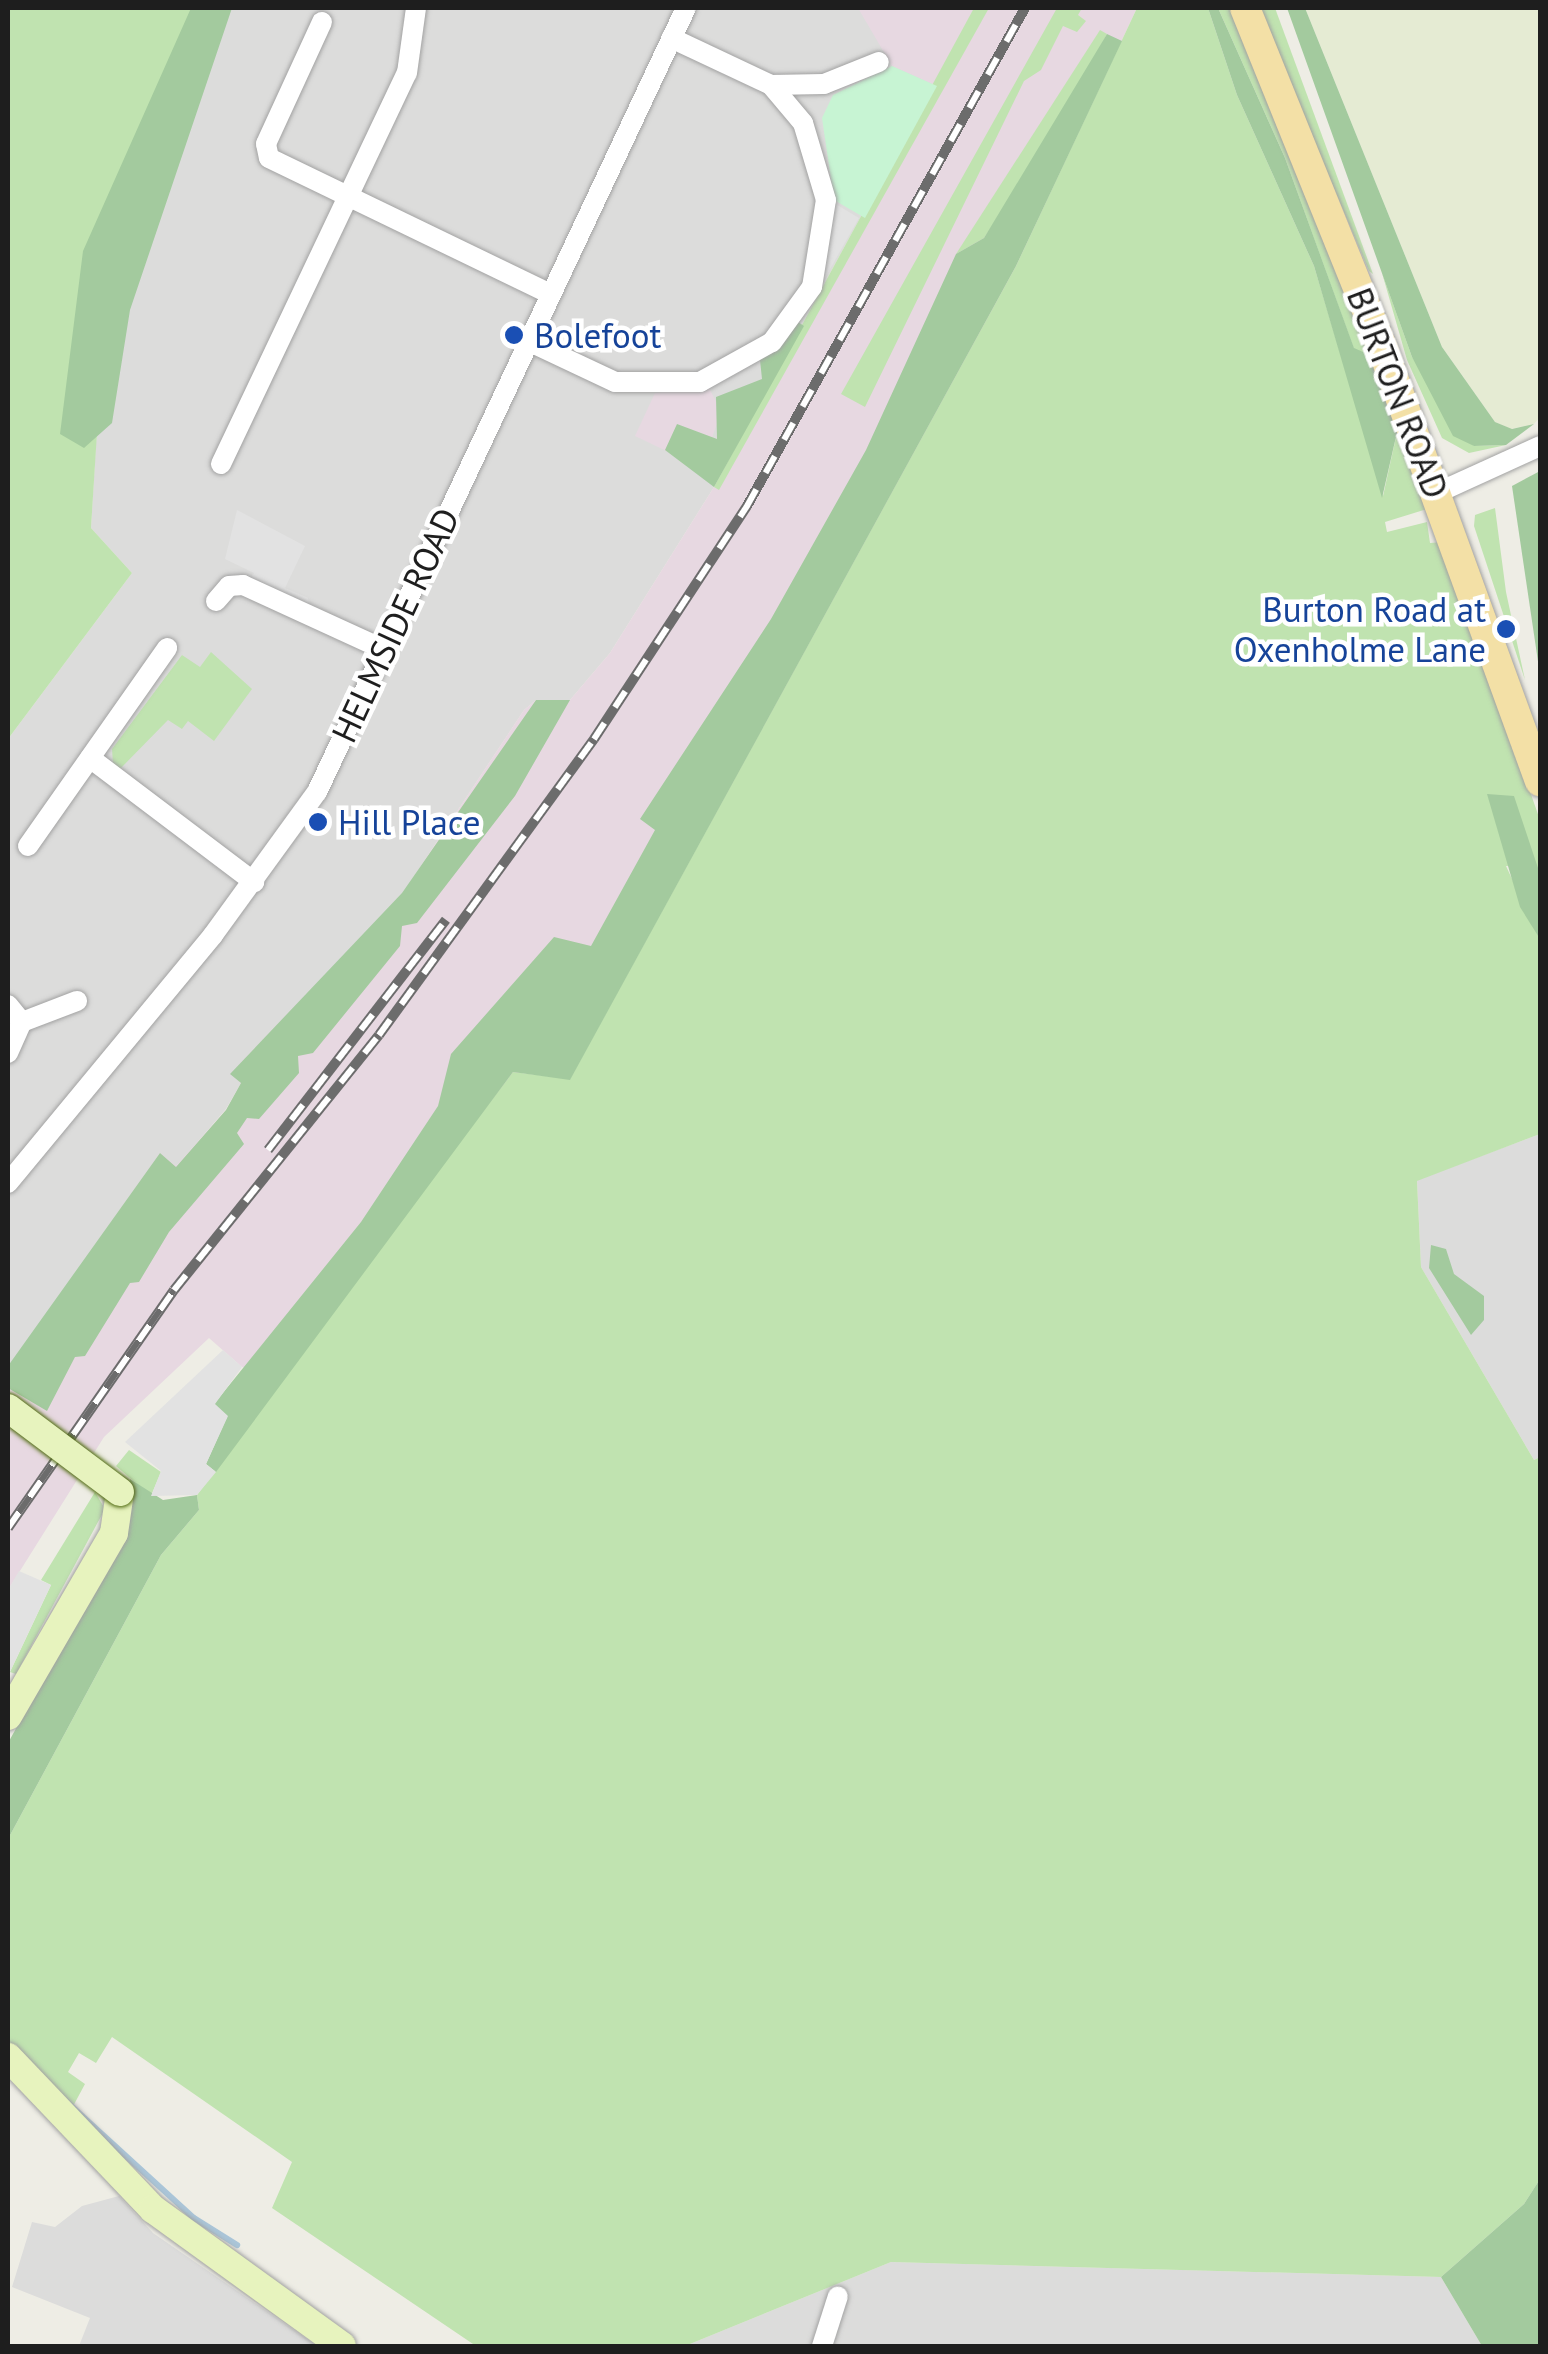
<!DOCTYPE html>
<html>
<head>
<meta charset="utf-8">
<style>
  body { margin:0 }
  #map { position:relative; width:1548px; height:2354px; overflow:hidden; background:#eeede5; font-family:"PT Sans",sans-serif }
  div>[style] { position:absolute }
  .residential>* { inset:0; background:#dcdcdb }
  .industrial>* { inset:0; background:#e7d8e1 }
  .farmland>* { inset:0; background:#e5ebd3 }
  .grass>* { inset:0; background:#c0e3b0 }
  .forest>* { inset:0; background:#a3ca9e }
  .park>* { inset:0; background:#c7f4d3 }
  .parking>* { inset:0; background:#e2e2e2 }
  .stream>* { height:6px; margin:-3px; padding:0 3px; transform-origin:3px; border-radius:3px; background:#aac5d8 }
  .roads { filter:drop-shadow(0 0 2px #a2a2a2) drop-shadow(0 0 2px #a2a2a2) }
  .street>* { height:20px; margin:-10px; padding:0 10px; transform-origin:10px; border-radius:10px; background:#fff }
  .secondary>* { height:28px; margin:-14px; padding:0 14px; transform-origin:14px; border-radius:14px; background:#e7f3be }
  .primary>* { height:30px; margin:-15px; padding:0 15px; transform-origin:15px; border-radius:15px; background:#f3e0a6 }
  .rail>* { height:10px; margin-top:-5px; transform-origin:0; background:repeating-linear-gradient(90deg,#fff 0 19px,#6c6c6c 0 38px); box-sizing:border-box; border-block:2px solid #6c6c6c }
  .bridges { filter:drop-shadow(0 0 2px #506b10) drop-shadow(0 0 2px #506b10) }
  .secondary-bridge>* { height:28px; margin:-14px; padding:0 14px; transform-origin:14px; border-radius:14px; background:#e7f3be }
  .dots>* { width:28px; height:28px; translate:-50% -50%; box-sizing:border-box; border:5px solid #fff; border-radius:50% }
  span { translate:-50% -50%; white-space:nowrap; text-align:center; line-height:1.15; -webkit-text-stroke:9px #fff; paint-order:stroke }
  .transit-label { font-size:35px; color:#164399 }
  .left { translate:0 -50%; text-align:left }
  .right { translate:-100% -50%; text-align:right }
  .street-label { font-size:35px; color:#1e1e1e }
  .frame { position:absolute; inset:0; border:10px solid #1e1e1e; pointer-events:none }
</style>
</head>
<body>
<div id="map">
  <div class="residential">
    <i style="clip-path:polygon(227px 8px,974px 8px,714px 487px,610px 653px,570px 700px,536px 700px,524px 710px,403px 893px,231px 1074px,241px 1083px,226px 1109px,176px 1167px,160px 1154px,8px 1368px,8px 739px,132px 573px,91px 528px,104px 309px)"></i>
    <i style="clip-path:polygon(1540px 1134px,1540px 1457px,1534px 1460px,1421px 1267px,1417px 1180px)"></i>
    <i style="clip-path:polygon(119px 2196px,153px 2233px,317px 2346px,79px 2346px,90px 2318px,12px 2287px,32px 2222px,55px 2227px,82px 2206px)"></i>
    <i style="clip-path:polygon(891px 2262px,1441px 2277px,1482px 2346px,685px 2346px)"></i>
  </div>
  <div class="industrial">
    <i style="clip-path:polygon(858px 8px,1137px 8px,1016px 266px,725px 805px,284px 1378px,242px 1367px,209px 1338px,104px 1437px,8px 1590px,8px 1368px,160px 1153px,176px 1166px,226px 1110px,241px 1083px,230px 1074px,403px 893px,524px 710px,536px 700px,570px 700px,610px 653px,714px 487px,910px 138px,937px 86px,892px 66px)"></i>
    <i style="clip-path:polygon(708px 386px,721px 411px,702px 468px,635px 436px,655px 393px)"></i>
  </div>
  <div class="farmland">
    <i style="clip-path:polygon(1305px 8px,1540px 8px,1540px 417px,1534px 424px,1511px 429px,1495px 422px,1442px 347px)"></i>
  </div>
  <div class="grass">
    <i style="clip-path:polygon(8px 8px,227px 8px,169px 125px,97px 433px,91px 528px,132px 573px,8px 739px)"></i>
    <i style="clip-path:polygon(974px 8px,989px 8px,719px 490px,714px 487px)"></i>
    <i style="clip-path:polygon(1057px 8px,1082px 8px,1078px 15px,1086px 21px,1077px 32px,1063px 26px,1041px 70px,1024px 81px,865px 407px,841px 394px)"></i>
    <i style="clip-path:polygon(1137px 8px,1208px 8px,1237px 95px,1314px 266px,1383px 496px,1398px 428px,1427px 509px,1385px 522px,1387px 532px,1427px 522px,1430px 543px,1442px 542px,1540px 820px,1540px 874px,1535px 865px,1506px 866px,1540px 939px,1540px 1134px,1417px 1181px,1421px 1267px,1534px 1460px,1540px 1457px,1540px 2179px,1524px 2204px,1441px 2277px,891px 2262px,685px 2346px,476px 2346px,272px 2208px,292px 2162px,112px 2037px,96px 2063px,79px 2053px,68px 2072px,85px 2084px,71px 2110px,8px 2045px,8px 1839px,161px 1555px,199px 1510px,197px 1495px,374px 1254px,513px 1072px,570px 1079px,1016px 266px)"></i>
    <i style="clip-path:polygon(1218px 8px,1232px 8px,1370px 355px,1354px 349px,1285px 158px)"></i>
    <i style="clip-path:polygon(1258px 8px,1275px 8px,1373px 274px,1369px 271px)"></i>
    <i style="clip-path:polygon(1100px 30px,1107px 34px,1050px 139px,984px 238px,956px 254px)"></i>
    <i style="clip-path:polygon(1382px 273px,1412px 357px,1474px 446px,1506px 445px,1469px 453px,1442px 438px,1407px 360px)"></i>
    <i style="clip-path:polygon(1495px 508px,1506px 592px,1525px 680px,1474px 526px,1475px 515px)"></i>
    <i style="clip-path:polygon(211px 652px,252px 689px,214px 741px,188px 721px,182px 729px,168px 720px,120px 769px,113px 764px,112px 749px,182px 655px,200px 667px)"></i>
    <i style="clip-path:polygon(129px 1450px,161px 1472px,151px 1496px,116px 1466px)"></i>
    <i style="clip-path:polygon(95px 1492px,105px 1509px,16px 1674px,10px 1672px,51px 1585px,41px 1580px)"></i>
  </div>
  <div class="forest">
    <i style="clip-path:polygon(191px 8px,232px 8px,130px 310px,112px 423px,84px 448px,60px 434px,83px 251px)"></i>
    <i style="clip-path:polygon(1208px 8px,1218px 8px,1285px 158px,1354px 348px,1370px 355px,1398px 428px,1382px 498px,1314px 266px,1237px 95px)"></i>
    <i style="clip-path:polygon(1287px 8px,1305px 8px,1442px 347px,1495px 422px,1512px 429px,1534px 424px,1506px 445px,1474px 446px,1453px 436px,1412px 357px)"></i>
    <i style="clip-path:polygon(1107px 34px,1122px 41px,1016px 266px,570px 1080px,513px 1072px,216px 1472px,206px 1464px,227px 1417px,214px 1404px,361px 1222px,438px 1106px,451px 1054px,554px 937px,591px 946px,655px 830px,640px 819px,771px 619px,866px 450px,956px 254px,984px 238px)"></i>
    <i style="clip-path:polygon(798px 322px,804px 326px,714px 487px,665px 450px,677px 424px,717px 439px,716px 397px,762px 379px,760px 360px)"></i>
    <i style="clip-path:polygon(1540px 471px,1540px 675px,1512px 486px)"></i>
    <i style="clip-path:polygon(536px 700px,570px 700px,515px 796px,417px 923px,402px 926px,400px 946px,313px 1053px,298px 1056px,299px 1073px,259px 1119px,247px 1118px,237px 1133px,244px 1144px,169px 1232px,139px 1282px,130px 1283px,85px 1356px,75px 1357px,47px 1411px,8px 1388px,8px 1366px,160px 1153px,176px 1167px,226px 1110px,241px 1083px,230px 1074px,402px 893px)"></i>
    <i style="clip-path:polygon(1487px 794px,1514px 796px,1540px 874px,1540px 939px,1520px 907px)"></i>
    <i style="clip-path:polygon(1431px 1245px,1446px 1249px,1454px 1274px,1484px 1296px,1484px 1320px,1471px 1335px,1429px 1268px)"></i>
    <i style="clip-path:polygon(130px 1479px,163px 1500px,197px 1495px,199px 1510px,161px 1555px,8px 1839px,8px 1743px,130px 1522px)"></i>
    <i style="clip-path:polygon(1540px 2179px,1540px 2346px,1482px 2346px,1441px 2277px,1524px 2204px)"></i>
  </div>
  <div class="park">
    <i style="clip-path:polygon(892px 66px,937px 86px,865px 218px,834px 200px,822px 118px,833px 95px)"></i>
  </div>
  <div class="parking">
    <i style="clip-path:polygon(834px 203px,859px 218px,825px 278px,822px 276px)"></i>
    <i style="clip-path:polygon(237px 510px,305px 546px,285px 588px,308px 598px,310px 611px,246px 582px,254px 573px,225px 559px)"></i>
    <i style="clip-path:polygon(223px 1350px,242px 1367px,215px 1404px,228px 1416px,206px 1464px,216px 1472px,197px 1495px,151px 1496px,161px 1471px,125px 1442px)"></i>
    <i style="clip-path:polygon(19px 1571px,51px 1585px,8px 1676px,8px 1590px)"></i>
  </div>
  <div class="stream">
    <i style="left:46px;top:2083px;width:200px;rotate:42.4deg"></i>
    <i style="left:194px;top:2218px;width:51px;rotate:32.1deg"></i>
  </div>
  <div class="roads">
    <div class="street">
      <i style="left:322px;top:22px;width:134px;rotate:114.7deg"></i>
      <i style="left:266px;top:144px;width:14px;rotate:78deg"></i>
      <i style="left:269px;top:158px;width:312px;rotate:25.8deg"></i>
      <i style="left:771px;top:85px;width:53px;rotate:-1.1deg"></i>
      <i style="left:824px;top:84px;width:59px;rotate:-21.8deg"></i>
      <i style="left:528px;top:341px;width:96px;rotate:25.2deg"></i>
      <i style="left:615px;top:382px;width:85px"></i>
      <i style="left:700px;top:382px;width:82px;rotate:-29.1deg"></i>
      <i style="left:772px;top:342px;width:68px;rotate:-54deg"></i>
      <i style="left:812px;top:287px;width:88px;rotate:-80.9deg"></i>
      <i style="left:826px;top:200px;width:80px;rotate:-106.6deg"></i>
      <i style="left:803px;top:123px;width:50px;rotate:-130.1deg"></i>
      <i style="left:771px;top:85px;width:110px;rotate:-154.8deg"></i>
      <i style="left:221px;top:464px;width:433px;rotate:-64.6deg"></i>
      <i style="left:407px;top:73px;width:66px;rotate:-82.1deg"></i>
      <i style="left:1437px;top:493px;width:113px;rotate:-24.5deg"></i>
      <i style="left:216px;top:601px;width:20px;rotate:-49deg"></i>
      <i style="left:229px;top:586px;width:14px;rotate:-4deg"></i>
      <i style="left:243px;top:585px;width:154px;rotate:24.6deg"></i>
      <i style="left:90px;top:758px;width:206px;rotate:37.1deg"></i>
      <i style="left:28px;top:846px;width:242px;rotate:-54.9deg"></i>
      <i style="left:8px;top:1005px;width:22px;rotate:51deg"></i>
      <i style="left:8px;top:1053px;width:34px;rotate:-66deg"></i>
      <i style="left:22px;top:1022px;width:59px;rotate:-20.9deg"></i>
      <i style="left:8px;top:1183px;width:322px;rotate:-50.4deg"></i>
      <i style="left:213px;top:935px;width:177px;rotate:-54deg"></i>
      <i style="left:317px;top:792px;width:866px;rotate:-64.8deg"></i>
      <i style="left:822px;top:2346px;width:52px;rotate:-72.3deg"></i>
    </div>
    <div class="secondary">
      <i style="left:8px;top:1716px;width:211px;rotate:-59.9deg"></i>
      <i style="left:114px;top:1533px;width:41px;rotate:-81.7deg"></i>
      <i style="left:8px;top:2057px;width:210px;rotate:46.4deg"></i>
      <i style="left:153px;top:2209px;width:233px;rotate:35.9deg"></i>
    </div>
    <div class="primary">
      <i style="left:1245px;top:8px;width:369px;rotate:68deg"></i>
      <i style="left:1383px;top:350px;width:459px;rotate:70deg"></i>
    </div>
  </div>
  <div class="rail">
    <i style="left:268px;top:1150px;width:291px;rotate:-52.3deg"></i>
    <i style="left:8px;top:1528px;width:290px;rotate:-55.1deg"></i>
    <i style="left:174px;top:1290px;width:327px;rotate:-51.2deg"></i>
    <i style="left:379px;top:1035px;width:366px;rotate:-54deg"></i>
    <i style="left:594px;top:739px;width:279px;rotate:-56.7deg"></i>
    <i style="left:747px;top:506px;width:570px;rotate:-60.83deg"></i>
  </div>
  <div class="bridges">
    <div class="secondary-bridge">
      <i style="left:8px;top:1408px;width:140px;rotate:36.9deg"></i>
    </div>
  </div>
  <div class="dots">
    <i style="left:514px;top:335px;background:#1a4fb4"></i>
    <i style="left:1506px;top:629px;background:#1a4fb4"></i>
    <i style="left:318px;top:822px;background:#1a4fb4"></i>
  </div>
  <div class="transit-label">
    <span class="left" style="left:534px;top:335px">Bolefoot</span>
    <span class="right" style="left:1486px;top:629px">Burton Road at<br>Oxenholme Lane</span>
    <span class="left" style="left:338px;top:822px">Hill Place</span>
  </div>
  <div class="street-label">
    <span style="left:1398px;top:393px;rotate:69deg">BURTON ROAD</span>
    <span style="left:395px;top:625px;rotate:-65deg">HELMSIDE ROAD</span>
  </div>
  <div class="frame"></div>
</div>
</body>
</html>
